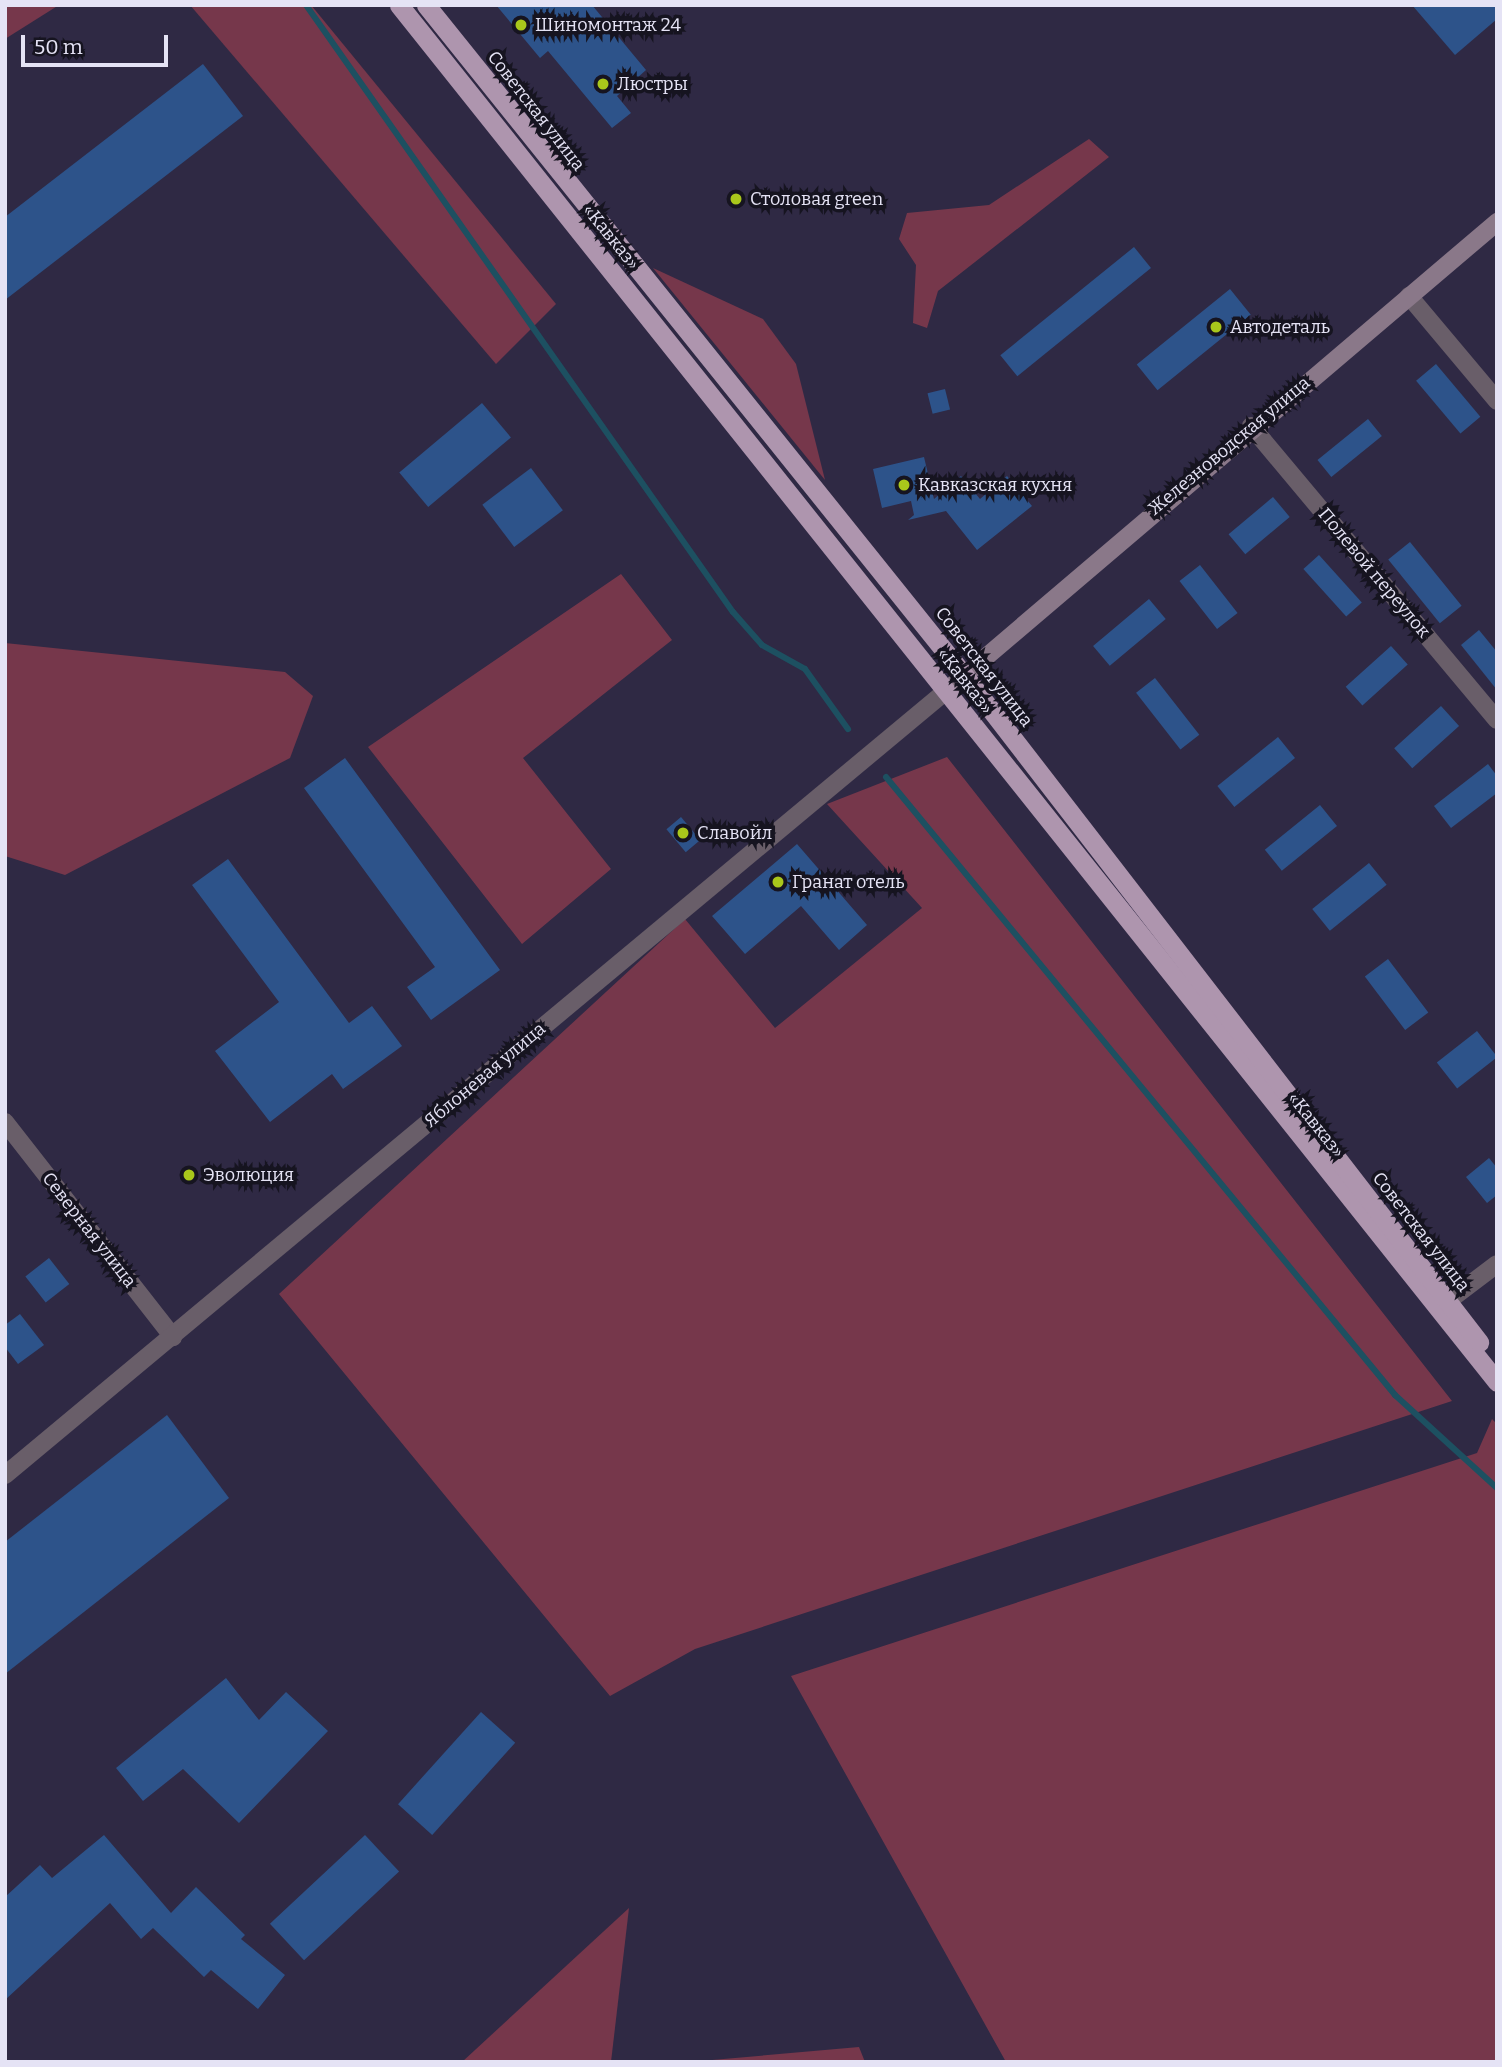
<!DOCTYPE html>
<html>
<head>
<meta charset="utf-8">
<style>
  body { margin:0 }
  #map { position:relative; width:1502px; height:2067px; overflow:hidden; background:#2f2944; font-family:Bitter,serif }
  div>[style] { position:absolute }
  .green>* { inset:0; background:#76374b }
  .stream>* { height:6px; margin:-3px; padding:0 3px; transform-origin:3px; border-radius:3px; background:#1d5061 }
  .building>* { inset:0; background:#2d538a; transform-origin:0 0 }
  .minor>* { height:18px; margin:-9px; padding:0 9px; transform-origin:9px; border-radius:9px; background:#695e69 }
  .tertiary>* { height:18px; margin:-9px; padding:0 9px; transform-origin:9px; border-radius:9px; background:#695e69 }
  .secondary>* { height:18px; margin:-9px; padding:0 9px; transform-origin:9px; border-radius:9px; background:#8a7889 }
  .trunk>* { height:19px; margin:-9.5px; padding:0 9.5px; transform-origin:9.5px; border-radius:9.5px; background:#ae95ae }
  .dots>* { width:19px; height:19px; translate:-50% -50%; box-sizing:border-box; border:4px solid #161420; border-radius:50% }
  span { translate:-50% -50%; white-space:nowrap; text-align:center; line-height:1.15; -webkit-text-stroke:7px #161420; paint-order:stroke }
  .poi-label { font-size:18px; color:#e5e3f5 }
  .left { translate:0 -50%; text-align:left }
  .street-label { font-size:18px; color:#e5e3f5 }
  .frame { position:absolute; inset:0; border:7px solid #e5e3f5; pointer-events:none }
  .scale { position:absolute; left:21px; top:35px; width:147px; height:32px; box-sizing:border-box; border:4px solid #e5e3f5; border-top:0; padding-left:9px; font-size:21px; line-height:24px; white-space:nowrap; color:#e5e3f5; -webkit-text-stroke:5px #161420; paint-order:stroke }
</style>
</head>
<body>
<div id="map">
  <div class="green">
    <i style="clip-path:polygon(5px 5px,59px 5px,5px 39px)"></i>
    <i style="clip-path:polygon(190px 5px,311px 5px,556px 304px,496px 364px)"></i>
    <i style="clip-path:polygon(1089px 139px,1109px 157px,938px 291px,927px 328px,913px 323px,916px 265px,899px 239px,907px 213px,989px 205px)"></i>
    <i style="clip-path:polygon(653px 268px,763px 319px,796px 364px,825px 480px)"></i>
    <i style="clip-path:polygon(621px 574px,672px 640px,523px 758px,611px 869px,522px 944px,368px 747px)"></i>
    <i style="clip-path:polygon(5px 643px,285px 672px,313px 696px,290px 758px,65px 875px,5px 856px)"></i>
    <i style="clip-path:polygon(947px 757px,1452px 1401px,695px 1649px,610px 1696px,279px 1294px,685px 919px,775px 1028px,922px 908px,827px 804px)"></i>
    <i style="clip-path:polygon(1492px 1419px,1497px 1424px,1497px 2062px,1006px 2062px,791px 1676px,1477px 1453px)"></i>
    <i style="clip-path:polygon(629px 1908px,611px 2062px,462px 2062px)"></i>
    <i style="clip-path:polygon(859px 2047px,865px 2062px,689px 2062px)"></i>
  </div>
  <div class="stream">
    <i style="left:306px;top:5px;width:742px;rotate:54.88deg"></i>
    <i style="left:733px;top:612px;width:44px;rotate:48.7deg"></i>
    <i style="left:762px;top:645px;width:49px;rotate:29.2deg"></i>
    <i style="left:805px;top:669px;width:74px;rotate:54.4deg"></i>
    <i style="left:886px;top:777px;width:801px;rotate:50.52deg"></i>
    <i style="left:1395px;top:1395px;width:138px;rotate:42.4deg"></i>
  </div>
  <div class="building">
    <i style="clip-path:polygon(496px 5px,592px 5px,646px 70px,617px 96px,631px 113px,612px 128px,548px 51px,540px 58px)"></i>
    <i style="clip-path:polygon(1412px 5px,1497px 5px,1497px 19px,1455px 55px)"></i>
    <i style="clip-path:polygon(203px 64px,243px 116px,5px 300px,5px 217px)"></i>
    <i style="left:1134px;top:247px;width:27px;height:172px;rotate:51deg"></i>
    <i style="left:1230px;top:289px;width:33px;height:120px;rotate:51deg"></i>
    <i style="left:1436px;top:364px;width:69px;height:26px;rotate:50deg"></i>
    <i style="left:945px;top:389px;width:21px;height:18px;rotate:76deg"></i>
    <i style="left:482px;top:403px;width:45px;height:108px;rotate:50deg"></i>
    <i style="left:1368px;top:419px;width:22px;height:65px;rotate:51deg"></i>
    <i style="clip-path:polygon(924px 457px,934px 499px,961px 476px,980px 499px,1007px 476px,1032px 506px,977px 550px,946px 511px,908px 520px,914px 515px,911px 501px,882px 508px,873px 469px)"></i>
    <i style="left:531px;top:468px;width:53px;height:61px;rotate:53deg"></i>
    <i style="left:1273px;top:497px;width:26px;height:58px;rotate:50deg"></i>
    <i style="left:1410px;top:542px;width:82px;height:28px;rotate:51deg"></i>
    <i style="left:1319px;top:555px;width:64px;height:21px;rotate:48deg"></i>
    <i style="left:1200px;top:565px;width:61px;height:26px;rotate:52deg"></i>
    <i style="left:1149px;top:599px;width:26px;height:73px;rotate:50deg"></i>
    <i style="clip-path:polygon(1479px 630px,1497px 652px,1497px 690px,1461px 645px)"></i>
    <i style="left:1391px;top:646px;width:25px;height:61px;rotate:48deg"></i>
    <i style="left:1155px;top:678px;width:72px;height:24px;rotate:52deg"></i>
    <i style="left:1441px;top:706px;width:27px;height:63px;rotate:48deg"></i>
    <i style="left:1278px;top:737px;width:27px;height:78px;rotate:51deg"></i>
    <i style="clip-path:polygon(345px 758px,500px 970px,431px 1020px,407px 987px,435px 967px,304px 788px)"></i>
    <i style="clip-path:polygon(1488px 764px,1497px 776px,1497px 793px,1451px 828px,1434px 806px)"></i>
    <i style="left:1320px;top:805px;width:27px;height:71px;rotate:51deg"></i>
    <i style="left:681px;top:817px;width:30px;height:19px;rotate:50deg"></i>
    <i style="clip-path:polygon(797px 844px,867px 925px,839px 950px,801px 906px,745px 954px,712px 916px)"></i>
    <i style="clip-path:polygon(228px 859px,349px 1023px,372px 1006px,402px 1046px,343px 1089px,332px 1074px,270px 1122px,215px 1051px,279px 1002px,192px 885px)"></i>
    <i style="left:1369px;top:863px;width:28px;height:73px;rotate:51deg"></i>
    <i style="left:1388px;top:959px;width:67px;height:29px;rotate:53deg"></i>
    <i style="left:1477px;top:1031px;width:33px;height:51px;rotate:52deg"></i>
    <i style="clip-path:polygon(1489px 1158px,1497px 1168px,1497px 1195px,1487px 1203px,1466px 1177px)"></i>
    <i style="left:49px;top:1258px;width:33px;height:30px;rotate:52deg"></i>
    <i style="clip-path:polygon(20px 1314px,44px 1345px,18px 1364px,5px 1347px,5px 1325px)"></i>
    <i style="clip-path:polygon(167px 1415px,229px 1498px,5px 1674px,5px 1542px)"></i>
    <i style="clip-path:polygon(226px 1678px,259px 1720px,286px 1692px,328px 1731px,239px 1823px,183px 1769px,143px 1801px,116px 1768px)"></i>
    <i style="left:481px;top:1712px;width:46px;height:124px;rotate:42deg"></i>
    <i style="clip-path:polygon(104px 1835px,171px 1913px,196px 1887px,245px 1935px,241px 1939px,285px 1975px,258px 2009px,211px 1970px,204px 1977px,153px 1928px,141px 1939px,110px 1903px,5px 2000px,5px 1897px,40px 1865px,52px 1878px)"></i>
    <i style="left:365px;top:1835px;width:50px;height:130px;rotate:47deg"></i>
  </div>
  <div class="minor">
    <i style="left:1409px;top:296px;width:137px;rotate:50deg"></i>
    <i style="left:1251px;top:426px;width:383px;rotate:50.1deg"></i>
    <i style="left:5px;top:1122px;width:273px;rotate:52deg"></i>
    <i style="left:1448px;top:1301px;width:61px;rotate:-37.1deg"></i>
  </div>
  <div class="tertiary">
    <i style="left:5px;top:1475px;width:1225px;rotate:-39.8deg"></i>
  </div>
  <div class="secondary">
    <i style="left:946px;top:691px;width:724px;rotate:-40.4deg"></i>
  </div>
  <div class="trunk">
    <i style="left:399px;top:5px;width:1761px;rotate:51.43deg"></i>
    <i style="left:426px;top:5px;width:859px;rotate:51.24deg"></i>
    <i style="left:964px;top:675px;width:843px;rotate:52.33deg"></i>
  </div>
  <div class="dots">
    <i style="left:521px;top:25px;background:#a9c71b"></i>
    <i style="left:603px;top:84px;background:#a9c71b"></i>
    <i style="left:736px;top:199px;background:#a9c71b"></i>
    <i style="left:1216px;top:327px;background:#a9c71b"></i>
    <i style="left:904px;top:485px;background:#a9c71b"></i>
    <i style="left:683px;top:833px;background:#a9c71b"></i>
    <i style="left:778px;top:882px;background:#a9c71b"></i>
    <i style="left:189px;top:1175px;background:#a9c71b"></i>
  </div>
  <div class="poi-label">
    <span class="left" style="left:535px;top:25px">Шиномонтаж 24</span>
    <span class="left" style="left:617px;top:84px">Люстры</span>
    <span class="left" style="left:750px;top:199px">Столовая green</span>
    <span class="left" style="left:1230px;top:327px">Автодеталь</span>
    <span class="left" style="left:918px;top:485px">Кавказская кухня</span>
    <span class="left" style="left:697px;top:833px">Славойл</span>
    <span class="left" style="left:792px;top:882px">Гранат отель</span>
    <span class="left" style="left:203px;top:1175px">Эволюция</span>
  </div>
  <div class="street-label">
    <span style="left:536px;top:111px;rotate:52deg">Советская улица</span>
    <span style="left:611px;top:237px;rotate:51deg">«Кавказ»</span>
    <span style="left:1229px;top:446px;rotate:-40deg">Железноводская улица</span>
    <span style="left:1374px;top:573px;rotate:50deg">Полевой переулок</span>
    <span style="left:984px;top:667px;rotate:52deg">Советская улица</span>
    <span style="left:965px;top:681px;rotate:52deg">«Кавказ»</span>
    <span style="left:485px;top:1075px;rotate:-40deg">Яблоневая улица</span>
    <span style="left:1316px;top:1125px;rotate:51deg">«Кавказ»</span>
    <span style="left:89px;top:1230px;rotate:52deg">Северная улица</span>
    <span style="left:1421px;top:1232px;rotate:52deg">Советская улица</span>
  </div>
  <div class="frame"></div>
  <div class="scale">50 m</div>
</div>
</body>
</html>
